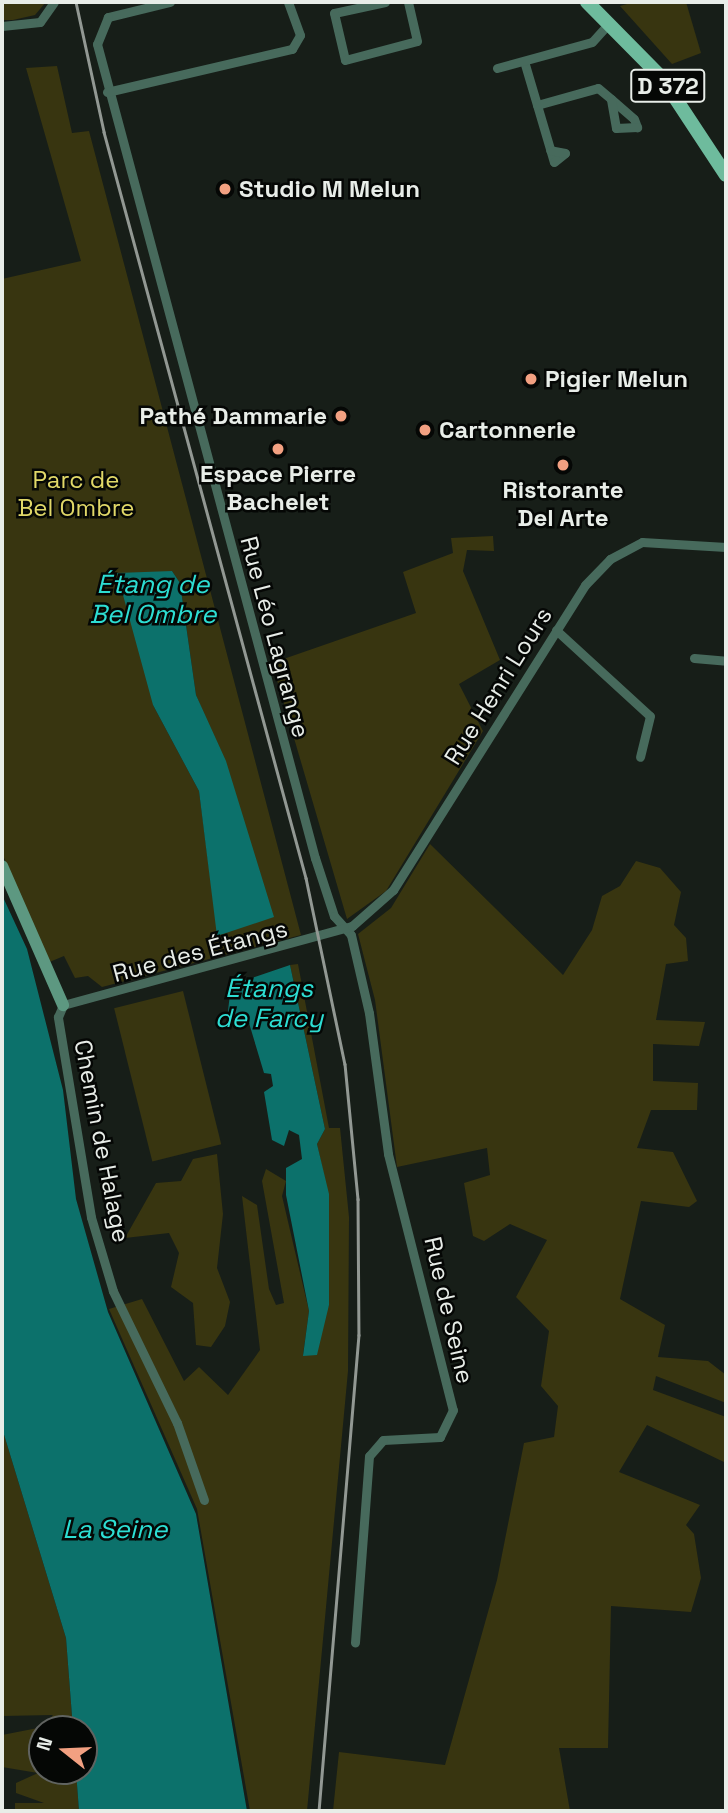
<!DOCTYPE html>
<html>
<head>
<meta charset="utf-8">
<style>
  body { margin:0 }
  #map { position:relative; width:728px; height:1813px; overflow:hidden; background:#171e18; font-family:"Space Grotesk",sans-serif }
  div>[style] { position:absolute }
  .green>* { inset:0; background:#383510; transform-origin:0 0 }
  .water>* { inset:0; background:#0c716b }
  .street>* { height:9px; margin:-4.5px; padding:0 4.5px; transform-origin:4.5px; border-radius:4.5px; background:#476a5c }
  .secondary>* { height:12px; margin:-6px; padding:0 6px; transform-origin:6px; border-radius:6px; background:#5d9881 }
  .primary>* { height:14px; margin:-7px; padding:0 7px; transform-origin:7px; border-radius:7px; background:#6ebb9d }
  .rail>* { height:2.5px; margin:-1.25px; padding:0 1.25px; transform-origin:1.25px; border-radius:1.25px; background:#929893 }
  .dots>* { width:19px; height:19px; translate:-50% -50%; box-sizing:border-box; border:4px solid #050705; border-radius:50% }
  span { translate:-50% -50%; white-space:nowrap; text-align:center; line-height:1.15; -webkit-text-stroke:5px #050705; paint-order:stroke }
  .shield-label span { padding:2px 5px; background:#050705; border:2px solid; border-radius:5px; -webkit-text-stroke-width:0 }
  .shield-label { font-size:23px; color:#e8ede8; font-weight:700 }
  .poi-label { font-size:24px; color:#e8ede8; font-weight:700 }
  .left { translate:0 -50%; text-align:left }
  .right { translate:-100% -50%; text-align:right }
  .park-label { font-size:24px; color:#e1d868 }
  .street-label { font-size:24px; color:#e8ede8 }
  .water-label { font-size:26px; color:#2dded3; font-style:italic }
  .frame { position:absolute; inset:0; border:4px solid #e8ede8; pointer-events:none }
  .north { position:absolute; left:28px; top:1715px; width:70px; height:70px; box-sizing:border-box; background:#050705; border:2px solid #606360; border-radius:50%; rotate:288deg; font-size:19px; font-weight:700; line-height:28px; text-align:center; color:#e8ede8 }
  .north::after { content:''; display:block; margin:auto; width:24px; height:32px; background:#f2a081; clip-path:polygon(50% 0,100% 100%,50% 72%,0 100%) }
</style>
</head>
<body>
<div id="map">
  <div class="green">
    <i style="clip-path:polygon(2px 2px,46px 2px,35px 15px,13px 20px,2px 20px)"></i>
    <i style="clip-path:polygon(634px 2px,686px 2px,701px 53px,672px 64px,620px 6px)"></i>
    <i style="clip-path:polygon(evenodd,57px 66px,72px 133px,89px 131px,301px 935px,102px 987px,88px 976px,75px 978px,64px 956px,47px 963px,2px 853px,2px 279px,81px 261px,26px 68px,57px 66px,172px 571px,180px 583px,196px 695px,209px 727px,218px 936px,199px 791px,153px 705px,172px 571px)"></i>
    <i style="clip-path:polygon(493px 536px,494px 551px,467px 550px,463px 571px,500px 660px,459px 684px,483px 731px,386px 891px,347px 919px,272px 663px,416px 613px,403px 572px,453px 553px,451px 538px)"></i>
    <i style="clip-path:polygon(430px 844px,563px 975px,592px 930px,602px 896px,620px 886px,636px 861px,660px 868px,681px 892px,674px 925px,686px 938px,688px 961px,666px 964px,656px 1020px,705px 1022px,699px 1046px,653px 1044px,653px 1081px,698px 1083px,697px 1110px,651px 1110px,637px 1148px,673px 1152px,697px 1201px,689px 1207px,641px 1201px,620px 1299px,665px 1325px,658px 1357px,708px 1361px,726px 1375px,726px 1403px,656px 1376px,653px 1390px,726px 1417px,726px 1463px,647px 1425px,619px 1472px,700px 1505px,686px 1525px,694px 1534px,701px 1578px,691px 1612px,611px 1606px,608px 1748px,559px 1748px,570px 1811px,333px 1811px,339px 1752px,445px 1765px,497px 1580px,524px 1443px,554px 1437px,558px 1406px,541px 1386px,549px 1331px,516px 1297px,547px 1240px,510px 1224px,484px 1241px,473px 1236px,464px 1183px,490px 1175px,487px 1148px,397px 1167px,375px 1000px,358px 934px,391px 908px)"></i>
    <i style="clip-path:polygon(298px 964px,329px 1128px,340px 1128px,349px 1217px,348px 1371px,307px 1811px,250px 1811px,197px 1509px,109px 1309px,142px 1299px,184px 1381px,199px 1367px,228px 1395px,260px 1350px,242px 1196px,257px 1205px,269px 1289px,276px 1305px,284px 1303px,262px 1181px,266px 1169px,286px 1181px,282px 1196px,309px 1311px,303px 1355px,329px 1305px,328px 1194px,317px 1144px,325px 1129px,290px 965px)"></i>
    <i style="left:183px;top:991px;width:158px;height:71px;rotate:76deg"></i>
    <i style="clip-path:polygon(217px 1154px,223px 1214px,217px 1268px,230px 1302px,225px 1326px,211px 1347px,196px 1345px,193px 1303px,171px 1287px,179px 1253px,169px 1233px,125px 1238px,156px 1183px,181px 1181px,193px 1159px)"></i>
    <i style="clip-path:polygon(2px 1428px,66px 1638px,73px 1729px,42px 1729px,42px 1771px,76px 1771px,79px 1811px,15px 1811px,15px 1803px,44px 1803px,16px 1793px,16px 1783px,38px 1773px,2px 1767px,2px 1735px,43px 1727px,53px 1715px,2px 1716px)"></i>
  </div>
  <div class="water">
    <i style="clip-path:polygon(172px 571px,180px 583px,196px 695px,226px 761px,274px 917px,217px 936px,199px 791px,153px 705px,117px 573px)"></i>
    <i style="clip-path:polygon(2px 895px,27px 949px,63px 1090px,76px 1199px,108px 1312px,196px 1514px,247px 1811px,79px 1811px,76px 1771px,84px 1771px,84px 1729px,73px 1729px,66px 1638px,2px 1428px)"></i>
    <i style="clip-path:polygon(290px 965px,325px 1129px,317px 1144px,329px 1194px,329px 1305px,317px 1355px,303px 1356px,309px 1311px,286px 1195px,286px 1168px,302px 1159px,299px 1135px,289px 1130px,284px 1146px,272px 1140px,264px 1092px,273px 1086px,271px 1074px,264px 1073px,249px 1023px,235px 1026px,228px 1011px,231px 985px)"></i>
  </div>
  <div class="street">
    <i style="left:170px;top:2px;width:64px;rotate:166.4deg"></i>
    <i style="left:108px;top:17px;width:29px;rotate:112deg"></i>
    <i style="left:97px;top:44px;width:843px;rotate:75.01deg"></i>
    <i style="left:315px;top:858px;width:61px;rotate:71.9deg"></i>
    <i style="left:334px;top:916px;width:25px;rotate:48deg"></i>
    <i style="left:351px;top:935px;width:80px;rotate:77deg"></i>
    <i style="left:369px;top:1013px;width:142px;rotate:82.3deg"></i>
    <i style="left:388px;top:1154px;width:264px;rotate:75.8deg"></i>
    <i style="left:453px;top:1410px;width:30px;rotate:116deg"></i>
    <i style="left:440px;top:1437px;width:57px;rotate:177deg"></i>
    <i style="left:383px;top:1440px;width:21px;rotate:131deg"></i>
    <i style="left:369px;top:1456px;width:187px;rotate:94.3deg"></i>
    <i style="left:385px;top:2px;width:52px;rotate:167.8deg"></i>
    <i style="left:334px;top:13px;width:48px;rotate:76.8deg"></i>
    <i style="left:345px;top:60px;width:74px;rotate:-14.8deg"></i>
    <i style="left:417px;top:41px;width:40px;rotate:-103deg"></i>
    <i style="left:2px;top:26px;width:38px;rotate:-6deg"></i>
    <i style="left:40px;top:22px;width:24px;rotate:-55deg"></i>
    <i style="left:524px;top:61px;width:105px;rotate:73.5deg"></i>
    <i style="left:554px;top:162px;width:14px;rotate:-39deg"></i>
    <i style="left:565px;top:153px;width:15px;rotate:-169deg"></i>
    <i style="left:497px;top:68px;width:98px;rotate:-15.3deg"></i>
    <i style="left:592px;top:42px;width:25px;rotate:-48deg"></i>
    <i style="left:107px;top:92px;width:190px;rotate:-13.1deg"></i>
    <i style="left:292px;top:49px;width:16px;rotate:-60deg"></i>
    <i style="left:300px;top:35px;width:35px;rotate:-110deg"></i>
    <i style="left:537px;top:105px;width:63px;rotate:-15.6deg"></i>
    <i style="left:598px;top:88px;width:17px;rotate:40deg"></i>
    <i style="left:611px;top:99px;width:30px;rotate:41deg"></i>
    <i style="left:634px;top:119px;width:9px;rotate:69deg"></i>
    <i style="left:637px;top:127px;width:21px;rotate:177deg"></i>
    <i style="left:616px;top:128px;width:29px;rotate:-100deg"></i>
    <i style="left:556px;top:630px;width:127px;rotate:42.5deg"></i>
    <i style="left:650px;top:716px;width:42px;rotate:103.7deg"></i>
    <i style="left:694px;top:658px;width:32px;rotate:5deg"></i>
    <i style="left:204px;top:1500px;width:82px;rotate:-109.3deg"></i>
    <i style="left:177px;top:1423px;width:147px;rotate:-115.9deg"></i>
    <i style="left:113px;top:1291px;width:77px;rotate:-106.6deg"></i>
    <i style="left:91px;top:1217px;width:203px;rotate:-99.4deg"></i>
    <i style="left:58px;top:1017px;width:13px;rotate:-67deg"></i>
    <i style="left:63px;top:1005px;width:300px;rotate:-15.3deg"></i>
    <i style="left:352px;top:926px;width:55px;rotate:-41.3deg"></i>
    <i style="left:393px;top:890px;width:360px;rotate:-57.8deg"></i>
    <i style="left:585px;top:585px;width:36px;rotate:-46deg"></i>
    <i style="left:610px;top:559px;width:36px;rotate:-28deg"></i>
    <i style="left:642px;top:542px;width:84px;rotate:3.4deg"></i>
  </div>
  <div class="secondary">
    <i style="left:2px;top:866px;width:152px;rotate:66.3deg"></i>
  </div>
  <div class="primary">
    <i style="left:587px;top:2px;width:107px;rotate:45.4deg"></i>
    <i style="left:662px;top:78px;width:116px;rotate:56.6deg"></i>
  </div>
  <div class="rail">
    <i style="left:76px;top:2px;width:133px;rotate:77.8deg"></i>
    <i style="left:104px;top:132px;width:773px;rotate:74.85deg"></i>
    <i style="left:306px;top:878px;width:190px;rotate:78.2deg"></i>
    <i style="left:345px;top:1064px;width:136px;rotate:84.5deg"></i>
    <i style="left:358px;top:1199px;width:136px;rotate:89.6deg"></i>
    <i style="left:359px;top:1335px;width:478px;rotate:94.8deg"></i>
  </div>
  <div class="dots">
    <i style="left:225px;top:189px;background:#f2a081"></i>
    <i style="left:531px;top:379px;background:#f2a081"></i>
    <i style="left:341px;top:416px;background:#f2a081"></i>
    <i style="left:425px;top:430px;background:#f2a081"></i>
    <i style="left:278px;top:449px;background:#f2a081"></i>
    <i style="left:563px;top:465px;background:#f2a081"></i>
  </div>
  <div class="shield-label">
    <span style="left:668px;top:86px">D 372</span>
  </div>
  <div class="poi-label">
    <span class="left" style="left:239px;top:189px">Studio M Melun</span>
    <span class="left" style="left:545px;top:379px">Pigier Melun</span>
    <span class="right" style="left:327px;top:416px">Pathé Dammarie</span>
    <span class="left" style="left:439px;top:430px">Cartonnerie</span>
    <span style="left:278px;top:488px">Espace Pierre<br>Bachelet</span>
    <span style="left:563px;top:504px">Ristorante<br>Del Arte</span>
  </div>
  <div class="park-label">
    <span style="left:76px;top:494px">Parc de<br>Bel Ombre</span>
  </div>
  <div class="street-label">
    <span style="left:275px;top:637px;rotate:75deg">Rue Léo Lagrange</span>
    <span style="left:498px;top:686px;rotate:-58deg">Rue Henri Lours</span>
    <span style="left:200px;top:951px;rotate:-15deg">Rue des Étangs</span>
    <span style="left:102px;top:1141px;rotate:79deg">Chemin de Halage</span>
    <span style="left:449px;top:1310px;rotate:77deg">Rue de Seine</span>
  </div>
  <div class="water-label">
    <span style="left:153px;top:600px">Étang de<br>Bel Ombre</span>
    <span style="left:269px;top:1004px">Étangs<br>de Farcy</span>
    <span style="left:115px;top:1530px">La Seine</span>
  </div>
  <div class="frame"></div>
  <div class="north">N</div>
</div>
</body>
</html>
